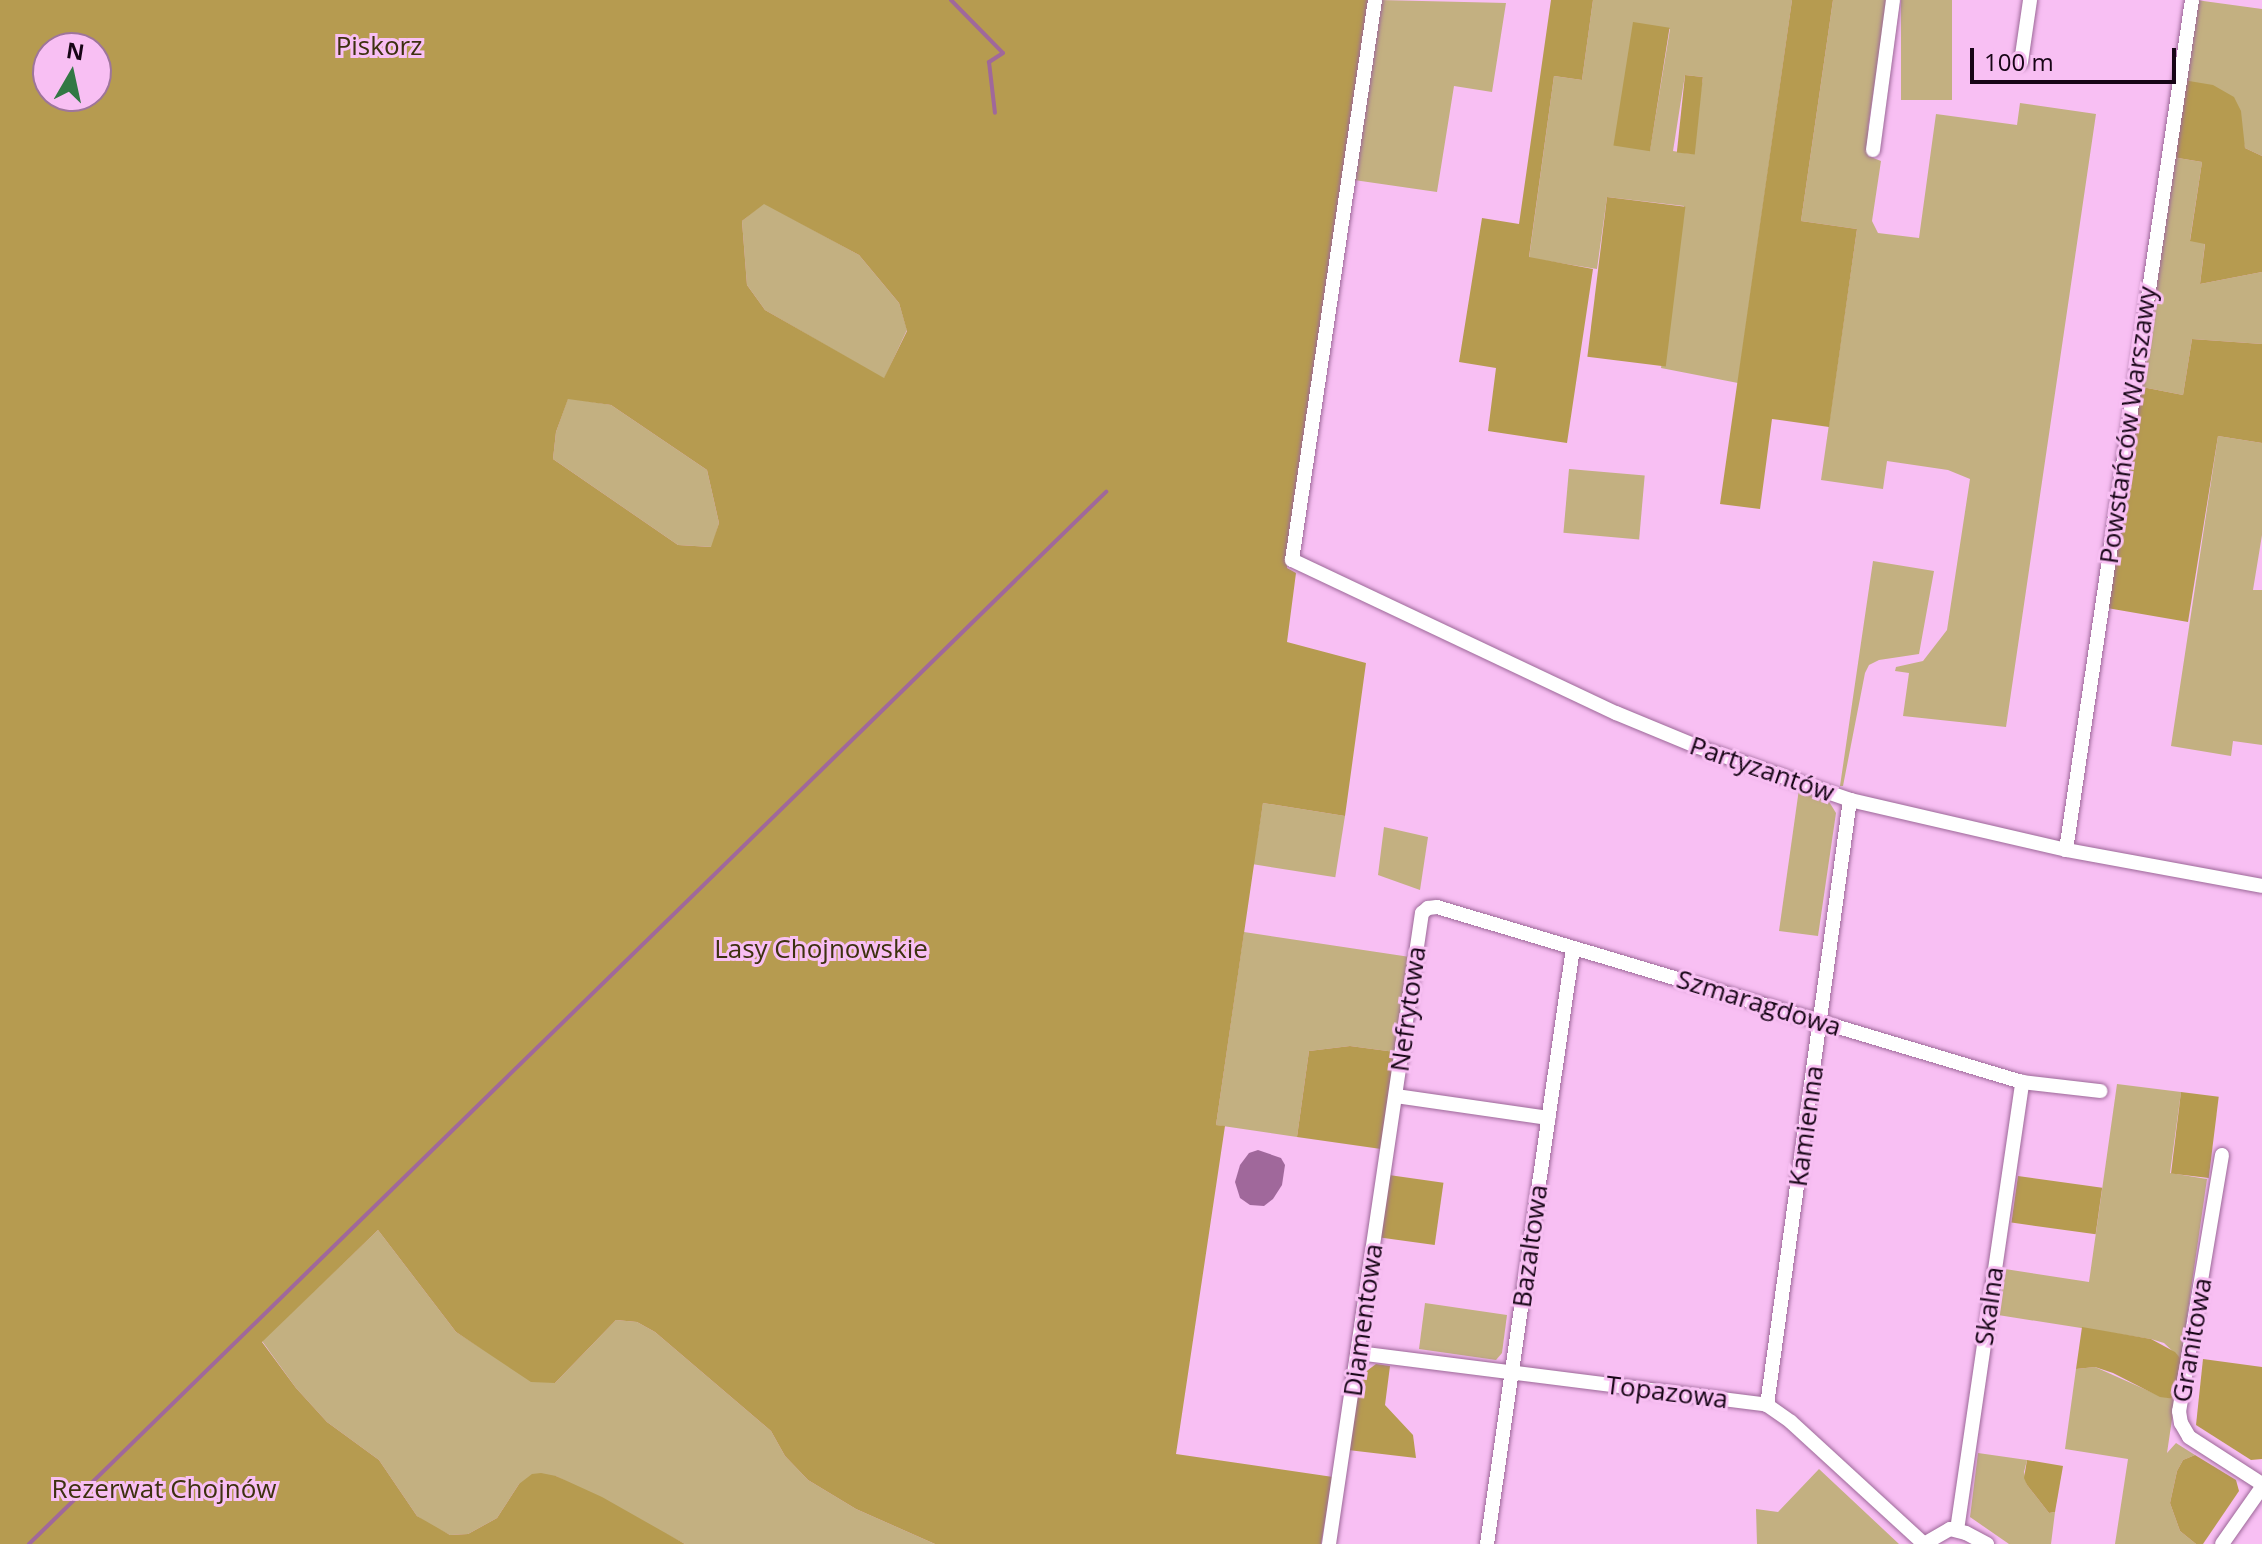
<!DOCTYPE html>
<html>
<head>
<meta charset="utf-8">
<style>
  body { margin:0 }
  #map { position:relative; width:2262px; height:1544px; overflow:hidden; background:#f8bff3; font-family:"Open Sans",sans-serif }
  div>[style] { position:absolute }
  .green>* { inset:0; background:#c3b081; transform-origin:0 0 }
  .forest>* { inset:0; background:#b69b50; transform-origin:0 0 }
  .water>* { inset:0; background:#a0689b }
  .stream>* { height:4px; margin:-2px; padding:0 2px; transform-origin:2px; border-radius:2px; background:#a0689b }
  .roads { filter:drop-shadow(0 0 2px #9c6898) drop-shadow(0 0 2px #9c6898) }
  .minor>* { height:14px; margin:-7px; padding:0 7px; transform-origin:7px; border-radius:7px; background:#fff }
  span { translate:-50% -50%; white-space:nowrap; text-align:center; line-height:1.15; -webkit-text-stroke:6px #f8bff3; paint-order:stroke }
  .park-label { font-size:26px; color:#3d310f }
  .street-label { font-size:26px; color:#170516 }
  .north { position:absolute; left:32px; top:32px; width:80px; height:80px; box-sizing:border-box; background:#f8bff3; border:2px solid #9e759b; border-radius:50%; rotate:9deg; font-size:22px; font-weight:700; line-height:32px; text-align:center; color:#170516 }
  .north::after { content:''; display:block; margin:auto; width:28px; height:36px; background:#327844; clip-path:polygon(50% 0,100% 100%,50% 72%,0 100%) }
  .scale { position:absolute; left:1970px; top:48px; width:206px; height:36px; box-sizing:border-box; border:4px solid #170516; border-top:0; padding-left:10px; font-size:24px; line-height:28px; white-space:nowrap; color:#170516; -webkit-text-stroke:6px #f8bff3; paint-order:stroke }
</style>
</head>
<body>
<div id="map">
  <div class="green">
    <i style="clip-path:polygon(1380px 0,1506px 3px,1492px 92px,1454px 86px,1437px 192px,1354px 180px)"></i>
    <i style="clip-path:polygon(evenodd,1593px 0,1792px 0,1738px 383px,1661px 368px,1684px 206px,1607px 197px,1597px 269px,1529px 258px,1554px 76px,1582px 80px,1593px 0,1633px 23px,1670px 29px,1650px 150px,1633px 23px,1593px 0,1685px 75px,1703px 77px,1691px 154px,1673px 151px,1685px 75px)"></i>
    <i style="clip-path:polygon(1833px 0,1887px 0,1868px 128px,1871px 131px,1868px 156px,1881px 161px,1872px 221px,1878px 233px,1919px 238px,1936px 114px,2017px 125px,2020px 103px,2096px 114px,2006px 727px,1903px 716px,1909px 673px,1895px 671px,1896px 667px,1923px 661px,1947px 630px,1970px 479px,1948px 470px,1887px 461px,1883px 489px,1821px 480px,1857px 229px,1801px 221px)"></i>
    <i style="left:1901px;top:0;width:51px;height:100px"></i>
    <i style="clip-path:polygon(2196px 0,2262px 9px,2262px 156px,2245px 148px,2242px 135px,2183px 80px)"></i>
    <i style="clip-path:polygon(2172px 157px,2202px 162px,2190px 240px,2205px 243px,2200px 284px,2262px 272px,2262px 344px,2192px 339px,2183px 395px,2137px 386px)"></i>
    <i style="clip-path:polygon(764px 203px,859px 255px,899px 303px,907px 330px,884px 379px,765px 310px,747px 285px,742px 221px)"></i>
    <i style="clip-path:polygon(568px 398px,611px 405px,707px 470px,719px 523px,712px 547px,678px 545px,553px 459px,556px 432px)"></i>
    <i style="clip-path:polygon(2218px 436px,2262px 443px,2262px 535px,2253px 590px,2262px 590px,2262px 745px,2233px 741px,2231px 756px,2171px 746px)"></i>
    <i style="left:1569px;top:469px;width:76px;height:64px;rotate:5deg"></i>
    <i style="clip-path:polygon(1873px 561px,1934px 571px,1919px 654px,1879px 660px,1869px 665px,1865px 673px,1843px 786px,1840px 786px)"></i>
    <i style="clip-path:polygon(1799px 789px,1828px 800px,1836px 813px,1818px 936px,1779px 931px)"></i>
    <i style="left:1263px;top:803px;width:83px;height:62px;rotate:9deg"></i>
    <i style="clip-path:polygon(1384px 827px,1428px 837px,1420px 890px,1378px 875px)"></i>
    <i style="clip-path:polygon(1244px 932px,1410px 957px,1395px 1052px,1350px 1046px,1309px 1051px,1297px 1137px,1216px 1125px)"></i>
    <i style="clip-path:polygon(2117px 1084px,2181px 1092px,2170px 1173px,2207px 1179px,2181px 1359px,2164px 1343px,2151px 1339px,1998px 1315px,2005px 1269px,2089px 1282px)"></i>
    <i style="clip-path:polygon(378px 1230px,456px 1332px,481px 1348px,555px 1383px,616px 1320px,637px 1322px,655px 1332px,771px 1431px,785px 1456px,808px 1480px,856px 1509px,935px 1544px,685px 1544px,556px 1476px,519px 1484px,497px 1518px,468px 1534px,450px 1535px,430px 1525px,417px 1516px,379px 1460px,327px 1422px,296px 1388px,262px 1341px)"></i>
    <i style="clip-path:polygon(1425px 1303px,1507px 1315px,1502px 1353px,1496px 1360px,1419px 1349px)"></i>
    <i style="clip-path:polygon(2095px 1367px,2160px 1396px,2175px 1399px,2167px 1453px,2176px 1443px,2195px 1455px,2183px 1460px,2177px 1471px,2170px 1503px,2180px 1531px,2196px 1544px,2115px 1544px,2128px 1459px,2065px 1449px,2076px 1369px)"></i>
    <i style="clip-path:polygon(1978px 1453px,2027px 1460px,2024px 1472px,2027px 1485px,2049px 1513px,2055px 1512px,2051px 1544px,2009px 1544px,1970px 1517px)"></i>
    <i style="clip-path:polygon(1819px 1469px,1899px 1544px,1757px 1544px,1756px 1509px,1778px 1512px)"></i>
  </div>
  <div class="forest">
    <i style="clip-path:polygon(evenodd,0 0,1369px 0,1287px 568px,1296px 573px,1287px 642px,1366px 663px,1345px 816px,1263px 803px,1216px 1125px,1225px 1126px,1176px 1454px,1333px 1477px,1321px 1544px,935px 1544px,856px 1509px,808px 1480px,785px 1456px,771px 1431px,655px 1332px,637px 1322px,616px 1320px,555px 1383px,531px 1382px,456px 1332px,378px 1230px,262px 1342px,296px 1388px,327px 1422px,379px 1460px,417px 1516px,450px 1535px,468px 1534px,497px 1518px,519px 1484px,532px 1474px,541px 1473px,556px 1476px,602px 1497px,685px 1544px,0 1544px,0 0,48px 48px,96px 48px,96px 96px,48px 96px,48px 48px,0 0,764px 204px,859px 255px,899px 303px,907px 331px,884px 378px,765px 310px,747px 285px,742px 221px,764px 204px,0 0,568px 399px,611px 405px,707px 470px,719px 523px,711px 547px,678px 545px,553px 459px,556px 432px,568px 399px)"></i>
    <i style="clip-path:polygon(1551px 0,1593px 0,1582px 80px,1554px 76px,1529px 257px,1593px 269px,1567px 443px,1488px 431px,1496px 368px,1459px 362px,1482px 218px,1519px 224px)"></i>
    <i style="clip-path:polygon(1792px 0,1833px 0,1801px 221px,1857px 229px,1829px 427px,1772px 419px,1760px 509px,1720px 504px)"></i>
    <i style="left:1633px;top:22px;width:37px;height:125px;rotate:9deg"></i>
    <i style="left:1685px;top:75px;width:18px;height:78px;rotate:6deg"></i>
    <i style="clip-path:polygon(2183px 80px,2213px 85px,2234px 97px,2241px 111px,2245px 148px,2262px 156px,2262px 272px,2200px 284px,2205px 244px,2190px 241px,2202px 162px,2172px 157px)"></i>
    <i style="left:1607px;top:197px;width:79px;height:161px;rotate:7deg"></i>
    <i style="clip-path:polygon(2192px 339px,2262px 344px,2262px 443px,2218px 436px,2188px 622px,2107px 608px,2137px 386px,2183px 395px)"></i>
    <i style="clip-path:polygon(1350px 1046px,1395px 1052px,1381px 1149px,1297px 1137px,1309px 1051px)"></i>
    <i style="left:2181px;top:1092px;width:38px;height:82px;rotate:7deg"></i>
    <i style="left:1389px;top:1175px;width:55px;height:63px;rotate:8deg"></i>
    <i style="left:2018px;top:1176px;width:85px;height:47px;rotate:8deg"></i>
    <i style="clip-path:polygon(2082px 1327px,2151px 1339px,2175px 1352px,2181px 1359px,2175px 1399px,2160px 1397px,2113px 1373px,2095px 1367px,2076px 1369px)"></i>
    <i style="clip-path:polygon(2203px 1359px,2262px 1367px,2262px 1459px,2251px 1460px,2196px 1425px)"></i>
    <i style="clip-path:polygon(1376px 1364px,1390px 1366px,1385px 1405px,1413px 1435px,1416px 1458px,1348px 1450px,1360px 1376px)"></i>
    <i style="clip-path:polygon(2195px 1455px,2236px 1480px,2239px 1491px,2203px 1544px,2196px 1544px,2180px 1531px,2170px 1503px,2177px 1471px,2183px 1460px)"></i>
    <i style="clip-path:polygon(2027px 1460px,2063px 1466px,2055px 1512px,2049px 1513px,2027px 1485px,2024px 1478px)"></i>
  </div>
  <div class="water">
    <i style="clip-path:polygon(1258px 1150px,1281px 1158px,1285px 1165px,1282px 1185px,1273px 1199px,1264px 1206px,1250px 1205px,1240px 1198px,1235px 1182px,1240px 1165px,1249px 1153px)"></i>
  </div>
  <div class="stream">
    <i style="left:951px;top:0;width:74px;rotate:45.5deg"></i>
    <i style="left:1003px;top:53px;width:17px;rotate:147deg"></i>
    <i style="left:989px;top:62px;width:51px;rotate:83.3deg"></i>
    <i style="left:29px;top:1544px;width:1506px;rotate:-44.33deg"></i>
  </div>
  <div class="roads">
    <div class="minor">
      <i style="left:1375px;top:0;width:566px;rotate:98.43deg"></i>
      <i style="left:1292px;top:560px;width:358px;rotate:25.3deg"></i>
      <i style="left:1616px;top:713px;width:89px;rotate:22.5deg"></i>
      <i style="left:1698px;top:747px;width:161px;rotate:19.2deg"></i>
      <i style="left:1850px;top:800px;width:222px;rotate:13deg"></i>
      <i style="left:2066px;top:850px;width:199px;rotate:10.4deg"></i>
      <i style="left:2021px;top:62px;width:63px;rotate:-81.7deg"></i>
      <i style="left:1873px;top:150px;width:151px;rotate:-82.4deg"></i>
      <i style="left:2066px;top:850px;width:859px;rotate:-81.57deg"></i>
      <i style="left:1396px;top:1096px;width:154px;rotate:8.2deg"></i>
      <i style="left:2222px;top:1155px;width:260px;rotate:99.5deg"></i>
      <i style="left:2179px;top:1411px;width:12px;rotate:81deg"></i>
      <i style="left:2181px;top:1423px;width:16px;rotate:60deg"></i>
      <i style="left:2189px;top:1437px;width:87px;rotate:32.8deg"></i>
      <i style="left:1358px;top:1353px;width:412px;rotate:7.2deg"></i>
      <i style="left:1767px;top:1405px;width:29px;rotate:35deg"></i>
      <i style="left:1791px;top:1422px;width:180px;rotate:42.5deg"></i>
      <i style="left:1767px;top:1405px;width:611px;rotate:-82.19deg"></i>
      <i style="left:1957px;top:1530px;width:453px;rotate:-81.7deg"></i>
      <i style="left:1329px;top:1544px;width:638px;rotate:-81.62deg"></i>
      <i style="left:1422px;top:913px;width:8px;rotate:-40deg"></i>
      <i style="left:1428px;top:908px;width:9px;rotate:-6deg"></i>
      <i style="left:1437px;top:907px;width:611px;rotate:16.65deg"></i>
      <i style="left:2022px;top:1082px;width:79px;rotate:6.6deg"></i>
      <i style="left:1487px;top:1544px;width:602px;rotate:-81.79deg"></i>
      <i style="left:1924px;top:1544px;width:30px;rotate:-30deg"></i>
      <i style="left:1950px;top:1529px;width:16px;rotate:14deg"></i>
      <i style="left:1966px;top:1533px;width:24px;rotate:28deg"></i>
      <i style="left:2222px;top:1544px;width:70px;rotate:-54.9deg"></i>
    </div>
  </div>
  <div class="park-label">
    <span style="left:379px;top:46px">Piskorz</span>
    <span style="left:821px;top:949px">Lasy Chojnowskie</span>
    <span style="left:164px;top:1489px">Rezerwat Chojnów</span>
  </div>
  <div class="street-label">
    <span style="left:2128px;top:425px;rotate:-82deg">Powstańców Warszawy</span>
    <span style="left:1762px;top:769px;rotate:19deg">Partyzantów</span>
    <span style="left:1759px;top:1003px;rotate:17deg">Szmaragdowa</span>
    <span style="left:1408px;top:1009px;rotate:-82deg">Nefrytowa</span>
    <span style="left:1806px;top:1126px;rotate:-82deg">Kamienna</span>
    <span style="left:1530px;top:1246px;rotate:-82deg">Bazaltowa</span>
    <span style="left:1989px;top:1306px;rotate:-82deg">Skalna</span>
    <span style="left:1363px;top:1320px;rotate:-82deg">Diamentowa</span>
    <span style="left:2192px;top:1340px;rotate:-80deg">Granitowa</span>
    <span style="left:1667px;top:1392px;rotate:7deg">Topazowa</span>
  </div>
  <div class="north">N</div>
  <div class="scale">100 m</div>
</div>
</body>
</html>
